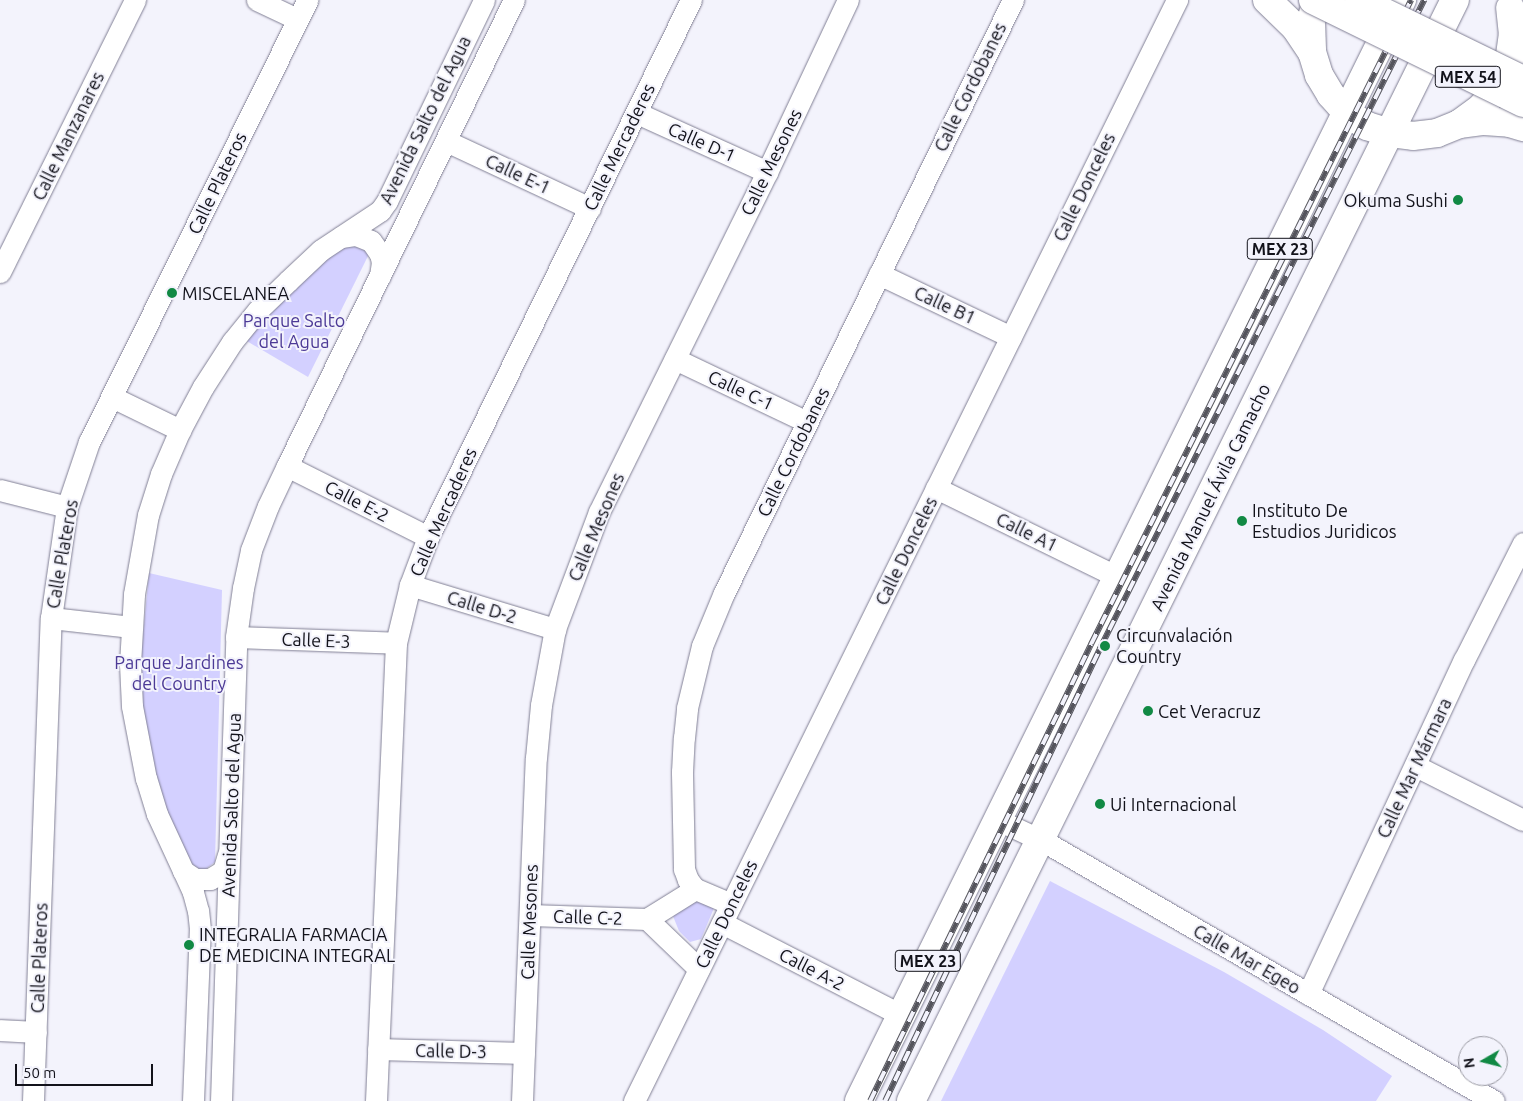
<!DOCTYPE html>
<html>
<head>
<meta charset="utf-8">
<style>
  body { margin:0 }
  #map { position:relative; width:1523px; height:1101px; overflow:hidden; background:#f3f3fc; font-family:Ubuntu,sans-serif }
  div>[style] { position:absolute }
  .green>* { inset:0; background:#d3d0ff }
  .roads { filter:drop-shadow(0 0 1px #807f94) drop-shadow(0 0 1px #807f94) }
  .street>* { height:21px; margin:-10.5px; padding:0 10.5px; transform-origin:10.5px; border-radius:10.5px; background:#fff }
  .secondary>* { height:28px; margin:-14px; padding:0 14px; transform-origin:14px; border-radius:14px; background:#fff }
  .primary>* { height:28px; margin:-14px; padding:0 14px; transform-origin:14px; border-radius:14px; background:#fff }
  .rail>* { height:5.5px; margin-top:-2.75px; transform-origin:0; background:repeating-linear-gradient(90deg,#f3f3fc 0 11px,#55555d 0 22px); box-sizing:border-box; border-block:1px solid #55555d }
  .bridges { filter:drop-shadow(0 0 1px #807f94) drop-shadow(0 0 1px #807f94) }
  .primary-bridge>* { height:28px; margin:-14px; padding:0 14px; transform-origin:14px; border-radius:14px; background:#fff }
  .dots>* { width:14px; height:14px; translate:-50% -50%; box-sizing:border-box; border:2px solid #f3f3fc; border-radius:50% }
  span { translate:-50% -50%; white-space:nowrap; text-align:center; line-height:1.15; -webkit-text-stroke:4px #f3f3fc; paint-order:stroke }
  .shield-label span { padding:1px 4px; background:#f3f3fc; border:1px solid; border-radius:4px; -webkit-text-stroke-width:0 }
  .shield-label { font-size:16px; color:#13131b; font-weight:700 }
  .street-label { font-size:18px; color:#13131b }
  .poi-label { font-size:18px; color:#13131b }
  .right { translate:-100% -50%; text-align:right }
  .left { translate:0 -50%; text-align:left }
  .park-label { font-size:18px; color:#4c3a96 }
  .north { position:absolute; left:1458px; top:1036px; width:50px; height:50px; box-sizing:border-box; background:#f3f3fc; border:1px solid #9999a2; border-radius:50%; rotate:262deg; font-size:14px; font-weight:700; line-height:20px; text-align:center; color:#13131b }
  .north::after { content:''; display:block; margin:auto; width:18px; height:22px; background:#118944; clip-path:polygon(50% 0,100% 100%,50% 72%,0 100%) }
  .scale { position:absolute; left:15px; top:1064px; width:138px; height:22px; box-sizing:border-box; border:2px solid #13131b; border-top:0; padding-left:6px; font-size:15px; line-height:18px; white-space:nowrap; color:#13131b; -webkit-text-stroke:4px #f3f3fc; paint-order:stroke }
</style>
</head>
<body>
<div id="map">
  <div class="green">
    <i style="clip-path:polygon(359px 240px,369px 254px,308px 377px,245px 340px,288px 288px,344px 241px)"></i>
    <i style="clip-path:polygon(149px 573px,222px 590px,215px 862px,203px 871px,188px 865px,169px 823px,149px 755px,139px 676px)"></i>
    <i style="clip-path:polygon(1050px 881px,1224px 972px,1323px 1030px,1392px 1076px,1376px 1101px,941px 1101px)"></i>
    <i style="clip-path:polygon(694px 895px,714px 908px,701px 939px,690px 942px,679px 931px,673px 916px)"></i>
  </div>
  <div class="roads">
    <div class="street">
      <i style="left:257px;top:0;width:44px;rotate:25.4deg"></i>
      <i style="left:637px;top:113px;width:143px;rotate:24.4deg"></i>
      <i style="left:446px;top:141px;width:159px;rotate:25deg"></i>
      <i style="left:341px;top:237px;width:15px;rotate:-8deg"></i>
      <i style="left:356px;top:235px;width:16px;rotate:22deg"></i>
      <i style="left:371px;top:241px;width:16px;rotate:55deg"></i>
      <i style="left:380px;top:254px;width:8px;rotate:76deg"></i>
      <i style="left:382px;top:262px;width:14px;rotate:98deg"></i>
      <i style="left:0;top:272px;width:304px;rotate:-63.6deg"></i>
      <i style="left:879px;top:274px;width:146px;rotate:25.5deg"></i>
      <i style="left:675px;top:359px;width:146px;rotate:25.5deg"></i>
      <i style="left:112px;top:397px;width:76px;rotate:25.9deg"></i>
      <i style="left:287px;top:466px;width:158px;rotate:26.7deg"></i>
      <i style="left:936px;top:488px;width:203px;rotate:26.1deg"></i>
      <i style="left:0;top:490px;width:69px;rotate:14.2deg"></i>
      <i style="left:410px;top:585px;width:152px;rotate:16.9deg"></i>
      <i style="left:51px;top:618px;width:81px;rotate:6.4deg"></i>
      <i style="left:236px;top:637px;width:160px;rotate:2.1deg"></i>
      <i style="left:1416px;top:766px;width:120px;rotate:26.8deg"></i>
      <i style="left:998px;top:820px;width:52px;rotate:25.1deg"></i>
      <i style="left:1045px;top:842px;width:518px;rotate:29.98deg"></i>
      <i style="left:183px;top:871px;width:14px;rotate:34deg"></i>
      <i style="left:195px;top:879px;width:15px"></i>
      <i style="left:210px;top:879px;width:15px;rotate:-32deg"></i>
      <i style="left:223px;top:871px;width:17px;rotate:-73deg"></i>
      <i style="left:731px;top:904px;width:39px;rotate:-157deg"></i>
      <i style="left:695px;top:889px;width:11px;rotate:-128deg"></i>
      <i style="left:688px;top:880px;width:12px;rotate:-110deg"></i>
      <i style="left:684px;top:869px;width:97px;rotate:-91.2deg"></i>
      <i style="left:682px;top:772px;width:34px;rotate:-87deg"></i>
      <i style="left:684px;top:738px;width:30px;rotate:-84deg"></i>
      <i style="left:687px;top:708px;width:64px;rotate:-76.4deg"></i>
      <i style="left:702px;top:646px;width:57px;rotate:-67.5deg"></i>
      <i style="left:724px;top:593px;width:660px;rotate:-64.02deg"></i>
      <i style="left:530px;top:915px;width:117px;rotate:2deg"></i>
      <i style="left:647px;top:919px;width:57px;rotate:-32deg"></i>
      <i style="left:647px;top:919px;width:72px;rotate:43.9deg"></i>
      <i style="left:722px;top:923px;width:201px;rotate:27.2deg"></i>
      <i style="left:1308px;top:994px;width:369px;rotate:-65deg"></i>
      <i style="left:1464px;top:660px;width:131px;rotate:-63.2deg"></i>
      <i style="left:0;top:1030px;width:36px;rotate:3deg"></i>
      <i style="left:378px;top:1049px;width:146px;rotate:1.6deg"></i>
      <i style="left:33px;top:1101px;width:483px;rotate:-87.9deg"></i>
      <i style="left:51px;top:618px;width:112px;rotate:-81.8deg"></i>
      <i style="left:67px;top:507px;width:69px;rotate:-71.3deg"></i>
      <i style="left:89px;top:442px;width:493px;rotate:-63.7deg"></i>
      <i style="left:193px;top:1101px;width:172px;rotate:-87.7deg"></i>
      <i style="left:200px;top:929px;width:18px;rotate:-96deg"></i>
      <i style="left:198px;top:911px;width:20px;rotate:-105deg"></i>
      <i style="left:193px;top:892px;width:86px;rotate:-114.8deg"></i>
      <i style="left:157px;top:814px;width:37px;rotate:-107deg"></i>
      <i style="left:146px;top:779px;width:74px;rotate:-100.9deg"></i>
      <i style="left:132px;top:706px;width:42px;rotate:-92.7deg"></i>
      <i style="left:130px;top:664px;width:70px;rotate:-86.7deg"></i>
      <i style="left:134px;top:594px;width:80px;rotate:-80deg"></i>
      <i style="left:148px;top:515px;width:43px;rotate:-72.4deg"></i>
      <i style="left:161px;top:474px;width:48px;rotate:-66.6deg"></i>
      <i style="left:180px;top:430px;width:49px;rotate:-61.9deg"></i>
      <i style="left:203px;top:387px;width:54px;rotate:-57.2deg"></i>
      <i style="left:232px;top:342px;width:41px;rotate:-50.9deg"></i>
      <i style="left:258px;top:310px;width:42px;rotate:-44deg"></i>
      <i style="left:288px;top:281px;width:45px;rotate:-43.2deg"></i>
      <i style="left:321px;top:250px;width:71px;rotate:-33.5deg"></i>
      <i style="left:380px;top:211px;width:12px;rotate:-55deg"></i>
      <i style="left:387px;top:201px;width:223px;rotate:-64.2deg"></i>
      <i style="left:221px;top:1101px;width:464px;rotate:-88.1deg"></i>
      <i style="left:236px;top:637px;width:49px;rotate:-81.9deg"></i>
      <i style="left:243px;top:588px;width:39px;rotate:-78deg"></i>
      <i style="left:251px;top:550px;width:47px;rotate:-68.9deg"></i>
      <i style="left:268px;top:506px;width:44px;rotate:-64.6deg"></i>
      <i style="left:287px;top:466px;width:518px;rotate:-64.03deg"></i>
      <i style="left:376px;top:1101px;width:458px;rotate:-87.5deg"></i>
      <i style="left:396px;top:643px;width:60px;rotate:-76.4deg"></i>
      <i style="left:410px;top:585px;width:51px;rotate:-69.4deg"></i>
      <i style="left:428px;top:537px;width:598px;rotate:-63.91deg"></i>
      <i style="left:522px;top:1101px;width:343px;rotate:-87.7deg"></i>
      <i style="left:536px;top:758px;width:53px;rotate:-84.6deg"></i>
      <i style="left:541px;top:705px;width:77px;rotate:-79.6deg"></i>
      <i style="left:555px;top:629px;width:125px;rotate:-69.4deg"></i>
      <i style="left:599px;top:512px;width:379px;rotate:-63.7deg"></i>
      <i style="left:767px;top:172px;width:190px;rotate:-64.8deg"></i>
      <i style="left:634px;top:1101px;width:1228px;rotate:-63.75deg"></i>
    </div>
    <div class="secondary">
      <i style="left:1267px;top:0;width:39px;rotate:44deg"></i>
      <i style="left:1295px;top:27px;width:30px;rotate:56deg"></i>
      <i style="left:1317px;top:0;width:22px;rotate:106deg"></i>
      <i style="left:1311px;top:21px;width:31px;rotate:88deg"></i>
      <i style="left:1312px;top:52px;width:24px;rotate:73deg"></i>
      <i style="left:1319px;top:75px;width:23px;rotate:59deg"></i>
      <i style="left:1331px;top:95px;width:24px;rotate:48deg"></i>
      <i style="left:1347px;top:113px;width:24px;rotate:33deg"></i>
      <i style="left:1367px;top:126px;width:24px;rotate:17deg"></i>
      <i style="left:1390px;top:133px;width:23px;rotate:7deg"></i>
      <i style="left:1413px;top:136px;width:24px;rotate:-7deg"></i>
      <i style="left:1437px;top:133px;width:24px;rotate:-22deg"></i>
      <i style="left:1459px;top:124px;width:27px;rotate:-36deg"></i>
      <i style="left:1481px;top:108px;width:27px;rotate:-51deg"></i>
      <i style="left:1498px;top:87px;width:27px;rotate:-66deg"></i>
      <i style="left:1509px;top:62px;width:27px;rotate:-82deg"></i>
      <i style="left:1513px;top:35px;width:27px;rotate:-96deg"></i>
      <i style="left:1459px;top:124px;width:25px;rotate:-7deg"></i>
      <i style="left:1484px;top:121px;width:26px;rotate:4deg"></i>
      <i style="left:1510px;top:123px;width:14px;rotate:17deg"></i>
    </div>
    <div class="primary">
      <i style="left:859px;top:1101px;width:1228px;rotate:-63.75deg"></i>
      <i style="left:911px;top:1101px;width:1228px;rotate:-63.71deg"></i>
    </div>
  </div>
  <div class="rail">
    <i style="left:870px;top:1101px;width:508px;rotate:-64.19deg"></i>
    <i style="left:1091px;top:644px;width:719px;rotate:-63.58deg"></i>
    <i style="left:885px;top:1101px;width:499px;rotate:-64.6deg"></i>
    <i style="left:1099px;top:650px;width:727px;rotate:-63.43deg"></i>
  </div>
  <div class="bridges">
    <div class="primary-bridge">
      <i style="left:1313px;top:0;width:234px;rotate:26.1deg"></i>
      <i style="left:1359px;top:0;width:182px;rotate:26deg"></i>
    </div>
  </div>
  <div class="dots">
    <i style="left:1458px;top:200px;background:#118944"></i>
    <i style="left:172px;top:293px;background:#118944"></i>
    <i style="left:1242px;top:521px;background:#118944"></i>
    <i style="left:1105px;top:646px;background:#118944"></i>
    <i style="left:1148px;top:711px;background:#118944"></i>
    <i style="left:1100px;top:804px;background:#118944"></i>
    <i style="left:189px;top:945px;background:#118944"></i>
  </div>
  <div class="shield-label">
    <span style="left:1468px;top:77px">MEX 54</span>
    <span style="left:1280px;top:249px">MEX 23</span>
    <span style="left:928px;top:961px">MEX 23</span>
  </div>
  <div class="street-label">
    <span style="left:970px;top:87px;rotate:-64deg">Calle Cordobanes</span>
    <span style="left:425px;top:120px;rotate:-64deg">Avenida Salto del Agua</span>
    <span style="left:68px;top:136px;rotate:-64deg">Calle Manzanares</span>
    <span style="left:702px;top:142px;rotate:24deg">Calle D-1</span>
    <span style="left:619px;top:147px;rotate:-64deg">Calle Mercaderes</span>
    <span style="left:771px;top:162px;rotate:-64deg">Calle Mesones</span>
    <span style="left:518px;top:174px;rotate:25deg">Calle E-1</span>
    <span style="left:217px;top:183px;rotate:-64deg">Calle Plateros</span>
    <span style="left:1084px;top:187px;rotate:-64deg">Calle Donceles</span>
    <span style="left:945px;top:305px;rotate:25deg">Calle B1</span>
    <span style="left:741px;top:390px;rotate:25deg">Calle C-1</span>
    <span style="left:793px;top:452px;rotate:-64deg">Calle Cordobanes</span>
    <span style="left:1210px;top:497px;rotate:-64deg">Avenida Manuel Ávila Camacho</span>
    <span style="left:357px;top:501px;rotate:27deg">Calle E-2</span>
    <span style="left:443px;top:512px;rotate:-66deg">Calle Mercaderes</span>
    <span style="left:596px;top:527px;rotate:-67deg">Calle Mesones</span>
    <span style="left:1027px;top:532px;rotate:26deg">Calle A1</span>
    <span style="left:906px;top:551px;rotate:-64deg">Calle Donceles</span>
    <span style="left:62px;top:554px;rotate:-80deg">Calle Plateros</span>
    <span style="left:482px;top:607px;rotate:17deg">Calle D-2</span>
    <span style="left:316px;top:640px;rotate:2deg">Calle E-3</span>
    <span style="left:1414px;top:768px;rotate:-65deg">Calle Mar Mármara</span>
    <span style="left:231px;top:805px;rotate:-88deg">Avenida Salto del Agua</span>
    <span style="left:726px;top:914px;rotate:-64deg">Calle Donceles</span>
    <span style="left:588px;top:917px;rotate:2deg">Calle C-2</span>
    <span style="left:529px;top:922px;rotate:-88deg">Calle Mesones</span>
    <span style="left:39px;top:958px;rotate:-88deg">Calle Plateros</span>
    <span style="left:1247px;top:959px;rotate:30deg">Calle Mar Egeo</span>
    <span style="left:812px;top:969px;rotate:27deg">Calle A-2</span>
    <span style="left:451px;top:1051px;rotate:1deg">Calle D-3</span>
  </div>
  <div class="poi-label">
    <span class="right" style="left:1448px;top:200px">Okuma Sushi</span>
    <span class="left" style="left:182px;top:293px">MISCELANEA</span>
    <span class="left" style="left:1252px;top:521px">Instituto De<br>Estudios Juridicos</span>
    <span class="left" style="left:1116px;top:646px">Circunvalación<br>Country</span>
    <span class="left" style="left:1158px;top:711px">Cet Veracruz</span>
    <span class="left" style="left:1110px;top:804px">Ui Internacional</span>
    <span class="left" style="left:199px;top:945px">INTEGRALIA FARMACIA<br>DE MEDICINA INTEGRAL</span>
  </div>
  <div class="park-label">
    <span style="left:294px;top:331px">Parque Salto<br>del Agua</span>
    <span style="left:179px;top:673px">Parque Jardines<br>del Country</span>
  </div>
  <div class="north">N</div>
  <div class="scale">50 m</div>
</div>
</body>
</html>
